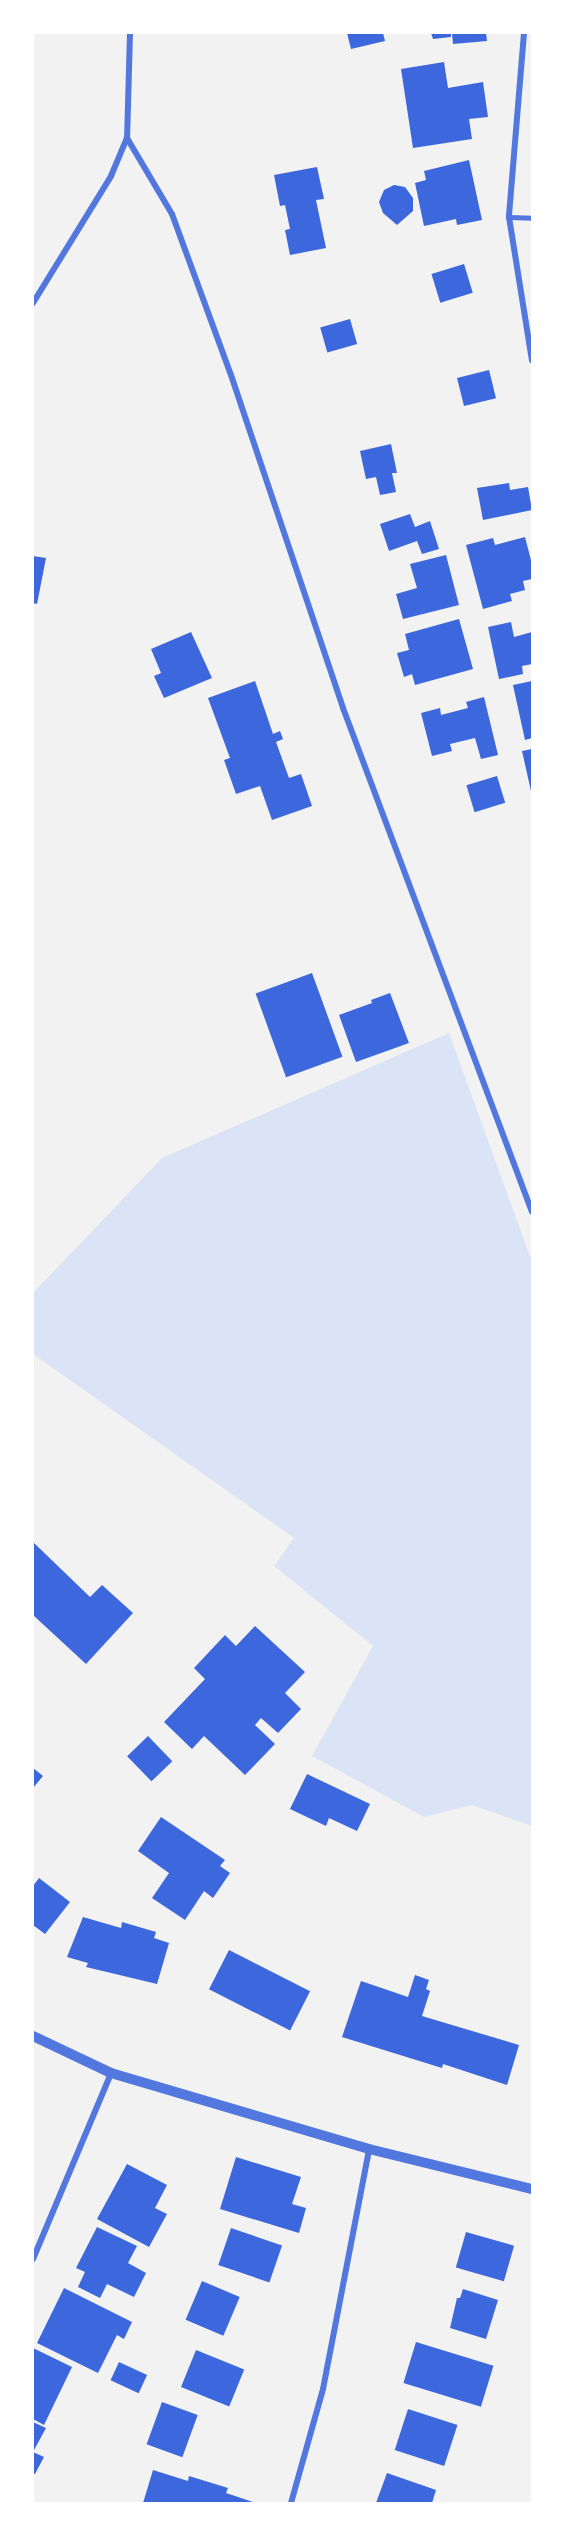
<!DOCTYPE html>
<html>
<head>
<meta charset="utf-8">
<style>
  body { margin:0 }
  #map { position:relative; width:565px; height:2536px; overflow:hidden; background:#f2f2f2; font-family:Overpass,sans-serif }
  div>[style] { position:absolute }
  .green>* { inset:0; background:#dbe4f7 }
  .building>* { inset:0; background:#3d67dc; transform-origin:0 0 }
  .service>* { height:4.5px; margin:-2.25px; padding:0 2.25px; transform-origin:2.25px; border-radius:2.25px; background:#5277de }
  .minor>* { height:6px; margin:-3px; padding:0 3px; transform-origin:3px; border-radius:3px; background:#5277de }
  .tertiary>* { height:10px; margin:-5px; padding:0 5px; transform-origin:5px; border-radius:5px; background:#5277de }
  span { translate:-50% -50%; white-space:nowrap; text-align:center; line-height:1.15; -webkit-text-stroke:4.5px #fff; paint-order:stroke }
  .frame { position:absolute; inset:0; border:34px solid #fff; pointer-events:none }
</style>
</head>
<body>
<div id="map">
  <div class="green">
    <i style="clip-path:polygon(449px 1033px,532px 1262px,532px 1826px,472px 1805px,424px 1817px,312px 1756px,373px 1646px,274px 1566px,294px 1538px,33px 1354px,33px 1293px,162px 1158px)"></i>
  </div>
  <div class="building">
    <i style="clip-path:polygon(347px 33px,383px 33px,385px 41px,351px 49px)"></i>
    <i style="clip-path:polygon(431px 33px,451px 33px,451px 37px,433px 39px)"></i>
    <i style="clip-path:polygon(452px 33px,486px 33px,487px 41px,453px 44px)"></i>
    <i style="clip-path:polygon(444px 62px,448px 88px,483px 82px,488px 117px,469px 119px,472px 139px,413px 148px,401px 69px)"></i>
    <i style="clip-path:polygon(469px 160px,482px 220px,457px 225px,456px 219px,424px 226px,415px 183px,426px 180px,424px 171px)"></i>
    <i style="clip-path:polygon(317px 167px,324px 199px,316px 200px,326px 248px,290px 255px,285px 230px,290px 229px,285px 205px,280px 206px,274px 175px)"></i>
    <i style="clip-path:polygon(394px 185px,405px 187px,413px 198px,413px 211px,397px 225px,383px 213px,379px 202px,384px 190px)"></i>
    <i style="left:464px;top:264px;width:30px;height:34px;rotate:73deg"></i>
    <i style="left:350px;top:319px;width:26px;height:31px;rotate:74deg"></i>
    <i style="left:489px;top:370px;width:29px;height:33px;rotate:76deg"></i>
    <i style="clip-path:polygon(391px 444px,397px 473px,392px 473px,396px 492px,380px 495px,376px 477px,366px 479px,360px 451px)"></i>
    <i style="clip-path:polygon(509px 483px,510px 490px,528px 487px,532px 510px,483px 520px,477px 488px)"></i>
    <i style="clip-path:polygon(410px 514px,415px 527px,430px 521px,439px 549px,422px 554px,417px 541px,389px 551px,380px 524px)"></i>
    <i style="clip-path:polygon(525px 537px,532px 564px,532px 579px,523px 581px,525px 590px,510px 594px,512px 601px,483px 609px,466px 545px,493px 538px,495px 545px)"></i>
    <i style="clip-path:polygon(446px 555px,459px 605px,403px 619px,396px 594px,417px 588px,410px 564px)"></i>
    <i style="clip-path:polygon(33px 556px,46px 558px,37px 604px,33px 603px)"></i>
    <i style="clip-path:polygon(459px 619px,473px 669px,415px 685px,412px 674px,404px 677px,397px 653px,409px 650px,405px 634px)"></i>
    <i style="clip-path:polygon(511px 622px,514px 637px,532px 632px,532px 664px,522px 666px,523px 674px,499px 679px,488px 627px)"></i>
    <i style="clip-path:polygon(191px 632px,212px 678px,164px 698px,154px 676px,161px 673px,151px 649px)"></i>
    <i style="clip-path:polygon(255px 681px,273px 734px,280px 731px,283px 739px,276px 742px,289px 778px,301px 774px,312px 806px,272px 820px,260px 786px,236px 794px,224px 760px,230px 758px,208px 698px)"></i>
    <i style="clip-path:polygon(532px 681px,532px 738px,525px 740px,513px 685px)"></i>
    <i style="clip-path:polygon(484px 697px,498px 755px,481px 759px,475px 738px,450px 744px,452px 751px,432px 756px,421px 713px,440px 708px,441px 715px,468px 708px,466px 702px)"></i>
    <i style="clip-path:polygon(532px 749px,532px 790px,531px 791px,522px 751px)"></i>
    <i style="left:497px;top:776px;width:28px;height:32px;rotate:73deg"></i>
    <i style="left:312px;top:973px;width:89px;height:60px;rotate:70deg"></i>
    <i style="clip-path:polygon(390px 993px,409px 1043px,356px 1062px,339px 1015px,372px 1003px,371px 1000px)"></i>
    <i style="clip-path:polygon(33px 1542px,90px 1597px,102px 1585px,133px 1613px,86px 1664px,33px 1615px)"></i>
    <i style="clip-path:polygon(255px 1626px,305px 1672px,285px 1693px,301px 1709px,278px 1733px,261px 1718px,255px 1725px,275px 1744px,245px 1775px,204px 1736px,192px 1749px,164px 1722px,205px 1679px,194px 1668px,225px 1635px,236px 1646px)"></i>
    <i style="left:148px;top:1736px;width:35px;height:29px;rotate:46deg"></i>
    <i style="clip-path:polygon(33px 1768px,43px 1776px,33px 1788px)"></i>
    <i style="clip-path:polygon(307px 1774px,370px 1804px,357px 1831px,329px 1818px,326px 1826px,290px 1809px)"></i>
    <i style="clip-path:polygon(161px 1817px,225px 1860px,220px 1866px,230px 1873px,213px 1898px,204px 1891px,185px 1920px,152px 1898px,169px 1873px,138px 1851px)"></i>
    <i style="clip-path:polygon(39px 1878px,70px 1902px,45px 1934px,33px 1925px,33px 1886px)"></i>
    <i style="clip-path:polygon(83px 1917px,121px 1928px,122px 1922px,156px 1932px,154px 1938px,169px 1943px,157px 1984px,86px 1967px,88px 1963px,67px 1957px)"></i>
    <i style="left:229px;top:1950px;width:91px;height:44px;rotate:27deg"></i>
    <i style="clip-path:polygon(415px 1975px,429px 1980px,426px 1989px,430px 1991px,422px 2016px,519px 2045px,507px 2085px,443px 2064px,442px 2068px,342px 2037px,361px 1981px,408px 1997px)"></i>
    <i style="clip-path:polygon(236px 2157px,301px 2177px,292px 2204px,306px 2208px,299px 2233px,220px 2209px)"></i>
    <i style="clip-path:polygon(127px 2164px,167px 2185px,155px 2208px,167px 2214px,149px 2247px,97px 2219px)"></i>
    <i style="clip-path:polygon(97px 2227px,137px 2246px,128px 2263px,146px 2273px,134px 2297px,107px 2284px,100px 2298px,78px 2287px,85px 2272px,76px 2268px)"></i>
    <i style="left:231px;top:2228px;width:54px;height:39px;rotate:19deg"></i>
    <i style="left:466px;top:2232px;width:50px;height:37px;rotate:16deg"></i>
    <i style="left:202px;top:2281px;width:41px;height:42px;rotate:23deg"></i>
    <i style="clip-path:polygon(64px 2288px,132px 2322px,124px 2339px,117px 2335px,98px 2373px,37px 2343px)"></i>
    <i style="clip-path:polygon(463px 2289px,498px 2300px,486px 2339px,450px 2328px,457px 2298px,460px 2298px)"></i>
    <i style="left:416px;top:2342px;width:81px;height:43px;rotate:17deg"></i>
    <i style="clip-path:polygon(33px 2348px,72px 2367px,44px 2425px,33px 2419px)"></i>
    <i style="left:196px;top:2350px;width:52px;height:40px;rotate:22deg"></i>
    <i style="left:119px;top:2362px;width:31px;height:20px;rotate:25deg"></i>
    <i style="left:162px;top:2402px;width:38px;height:45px;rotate:20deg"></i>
    <i style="left:408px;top:2409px;width:52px;height:43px;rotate:18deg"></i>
    <i style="clip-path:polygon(33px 2422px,46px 2428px,33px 2452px,44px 2457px,35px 2474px,33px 2474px)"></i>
    <i style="clip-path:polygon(153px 2470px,188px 2481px,189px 2476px,228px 2488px,226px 2493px,256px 2503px,143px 2503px)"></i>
    <i style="clip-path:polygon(387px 2473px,436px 2490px,432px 2503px,376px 2503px)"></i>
  </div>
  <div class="service">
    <i style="left:509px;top:217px;width:23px;rotate:2deg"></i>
  </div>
  <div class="minor">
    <i style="left:130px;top:33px;width:105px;rotate:91.6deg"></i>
    <i style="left:127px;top:138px;width:88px;rotate:59.4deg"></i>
    <i style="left:172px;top:214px;width:171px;rotate:69.9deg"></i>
    <i style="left:231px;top:375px;width:351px;rotate:71.4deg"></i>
    <i style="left:343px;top:708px;width:538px;rotate:69.44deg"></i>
    <i style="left:524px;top:33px;width:185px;rotate:94.7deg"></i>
    <i style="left:509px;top:217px;width:145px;rotate:80.9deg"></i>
    <i style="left:33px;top:303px;width:149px;rotate:-58.4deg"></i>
    <i style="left:111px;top:176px;width:41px;rotate:-67.2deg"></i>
    <i style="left:33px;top:2259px;width:202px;rotate:-67.2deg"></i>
    <i style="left:291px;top:2503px;width:118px;rotate:-74.3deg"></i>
    <i style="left:323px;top:2389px;width:244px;rotate:-79.1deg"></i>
  </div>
  <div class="tertiary">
    <i style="left:33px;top:2036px;width:86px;rotate:25.4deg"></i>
    <i style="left:111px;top:2073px;width:269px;rotate:16.4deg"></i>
    <i style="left:369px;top:2149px;width:168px;rotate:13.8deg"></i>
  </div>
  <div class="frame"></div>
</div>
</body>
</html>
